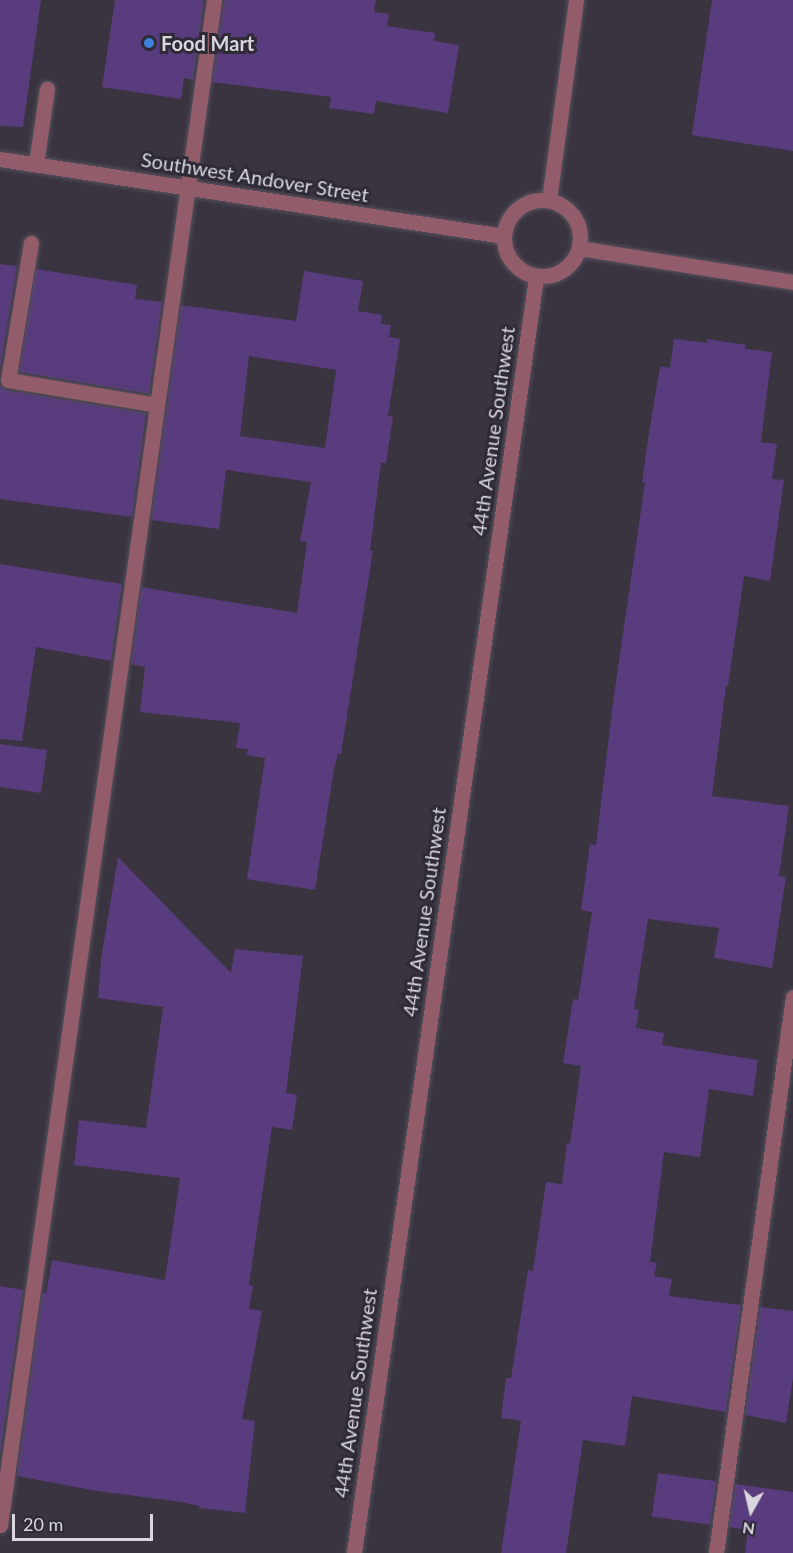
<!DOCTYPE html>
<html>
<head>
<meta charset="utf-8">
<style>
  body { margin:0 }
  #map { position:relative; width:793px; height:1553px; overflow:hidden; background:#393440; font-family:Lato,sans-serif }
  div>[style] { position:absolute }
  .building>* { inset:0; background:#583c7d; transform-origin:0 0 }
  .roads { filter:drop-shadow(0 0 2px #56515c) drop-shadow(0 0 2px #56515c) }
  .minor>* { height:15px; margin:-7.5px; padding:0 7.5px; transform-origin:7.5px; border-radius:7.5px; background:#935c6b }
  .minor>.ring { margin:-7.5px; padding:0; box-sizing:content-box; background:none; border:15px solid #935c6b; border-radius:50% }
  .dots>* { width:16px; height:16px; translate:-50% -50%; box-sizing:border-box; border:3px solid #2e2a36; border-radius:50% }
  span { translate:-50% -50%; white-space:nowrap; text-align:center; line-height:1.15; -webkit-text-stroke:6px #2e2a36; paint-order:stroke }
  .poi-label { font-size:20px; color:#d9d6de; font-weight:700 }
  .left { translate:0 -50%; text-align:left }
  .street-label { font-size:20px; color:#d9d6de }
  .north { position:absolute; left:721px; top:1481px; width:60px; height:60px; -webkit-text-stroke:4px #2e2a36; paint-order:stroke; rotate:188deg; font-size:16px; font-weight:700; line-height:24px; text-align:center; color:#d9d6de }
  .north::after { content:''; display:block; margin:auto; width:21px; height:27px; background:#d9d6de; clip-path:polygon(50% 0,100% 100%,50% 72%,0 100%) }
  .scale { position:absolute; left:12px; top:1514px; width:141px; height:27px; box-sizing:border-box; border:3px solid #d9d6de; border-top:0; padding-left:8px; font-size:18px; line-height:21px; white-space:nowrap; color:#d9d6de; -webkit-text-stroke:4px #2e2a36; paint-order:stroke }
</style>
</head>
<body>
<div id="map">
  <div class="building">
    <i style="clip-path:polygon(0 0,41px 0,23px 127px,0 126px)"></i>
    <i style="clip-path:polygon(115px 0,204px 0,193px 80px,184px 78px,181px 99px,102px 87px)"></i>
    <i style="clip-path:polygon(224px 0,376px 0,374px 12px,389px 14px,387px 26px,435px 33px,434px 41px,459px 45px,448px 113px,376px 101px,374px 114px,329px 108px,331px 97px,212px 82px)"></i>
    <i style="clip-path:polygon(712px 0,793px 0,793px 151px,692px 135px)"></i>
    <i style="clip-path:polygon(0 264px,17px 266px,0 369px)"></i>
    <i style="clip-path:polygon(36px 269px,137px 285px,135px 299px,162px 302px,149px 394px,19px 372px)"></i>
    <i style="clip-path:polygon(evenodd,304px 271px,363px 281px,358px 311px,382px 315px,381px 324px,391px 325px,389px 337px,400px 339px,388px 416px,393px 417px,386px 463px,381px 463px,370px 551px,373px 551px,341px 754px,338px 754px,334px 769px,315px 890px,247px 879px,265px 758px,246px 755px,248px 749px,236px 748px,240px 723px,140px 712px,145px 667px,131px 664px,141px 587px,297px 613px,307px 542px,300px 541px,311px 482px,226px 470px,219px 529px,151px 520px,181px 305px,296px 321px,304px 271px,249px 356px,336px 370px,325px 448px,240px 436px,249px 356px)"></i>
    <i style="clip-path:polygon(674px 339px,707px 343px,707px 339px,746px 345px,745px 349px,772px 352px,761px 442px,777px 444px,772px 479px,784px 480px,770px 581px,744px 576px,728px 686px,726px 686px,712px 796px,789px 806px,779px 876px,786px 877px,772px 968px,714px 958px,719px 928px,648px 919px,634px 1009px,639px 1010px,636px 1028px,664px 1033px,662px 1045px,758px 1060px,753px 1096px,709px 1089px,700px 1157px,664px 1152px,650px 1262px,657px 1263px,654px 1276px,672px 1279px,669px 1296px,741px 1305px,726px 1412px,632px 1396px,625px 1446px,583px 1440px,566px 1553px,501px 1553px,521px 1421px,501px 1418px,506px 1378px,511px 1378px,528px 1270px,533px 1271px,546px 1182px,562px 1184px,567px 1143px,570px 1144px,581px 1066px,563px 1063px,573px 999px,578px 1000px,592px 912px,581px 910px,590px 844px,596px 845px,613px 702px,645px 483px,642px 483px,648px 439px,660px 366px,670px 368px)"></i>
    <i style="clip-path:polygon(0 385px,6px 390px,146px 413px,132px 517px,0 499px)"></i>
    <i style="clip-path:polygon(0 564px,122px 584px,111px 661px,36px 647px,22px 741px,0 739px)"></i>
    <i style="clip-path:polygon(0 744px,47px 750px,41px 793px,0 787px)"></i>
    <i style="clip-path:polygon(118px 857px,231px 973px,235px 949px,303px 956px,286px 1093px,297px 1095px,292px 1130px,272px 1127px,249px 1285px,253px 1286px,249px 1309px,262px 1311px,242px 1419px,255px 1421px,245px 1513px,199px 1508px,199px 1506px,182px 1502px,97px 1491px,17px 1476px,42px 1293px,46px 1293px,52px 1260px,165px 1280px,180px 1178px,74px 1165px,79px 1120px,146px 1128px,163px 1007px,98px 998px,101px 959px)"></i>
    <i style="clip-path:polygon(0 1286px,23px 1290px,0 1455px)"></i>
    <i style="clip-path:polygon(760px 1307px,793px 1311px,793px 1378px,786px 1423px,745px 1415px)"></i>
    <i style="left:658px;top:1473px;width:59px;height:44px;rotate:8deg"></i>
    <i style="clip-path:polygon(735px 1484px,793px 1492px,793px 1553px,745px 1553px,748px 1530px,729px 1527px)"></i>
  </div>
  <div class="roads">
    <div class="minor">
      <i style="left:0;top:159px;width:510px;rotate:8.69deg"></i>
      <i style="left:36px;top:164px;width:76px;rotate:-81.7deg"></i>
      <i class="ring" style="left:504px;top:200px;width:61px;height:61px"></i>
      <i style="left:549px;top:200px;width:202px;rotate:-82.3deg"></i>
      <i style="left:31px;top:243px;width:139px;rotate:99.5deg"></i>
      <i style="left:8px;top:380px;width:151px;rotate:9.5deg"></i>
      <i style="left:579px;top:248px;width:217px;rotate:9deg"></i>
      <i style="left:0;top:1525px;width:1540px;rotate:-82.01deg"></i>
      <i style="left:354px;top:1553px;width:1289px;rotate:-81.88deg"></i>
      <i style="left:716px;top:1553px;width:561px;rotate:-82.12deg"></i>
    </div>
  </div>
  <div class="dots">
    <i style="left:149px;top:43px;background:#3f7fe0"></i>
  </div>
  <div class="poi-label">
    <span class="left" style="left:161px;top:43px">Food Mart</span>
  </div>
  <div class="street-label">
    <span style="left:255px;top:177px;rotate:9deg">Southwest Andover Street</span>
    <span style="left:493px;top:431px;rotate:-82deg">44th Avenue Southwest</span>
    <span style="left:424px;top:912px;rotate:-82deg">44th Avenue Southwest</span>
    <span style="left:355px;top:1393px;rotate:-82deg">44th Avenue Southwest</span>
  </div>
  <div class="north">N</div>
  <div class="scale">20 m</div>
</div>
</body>
</html>
